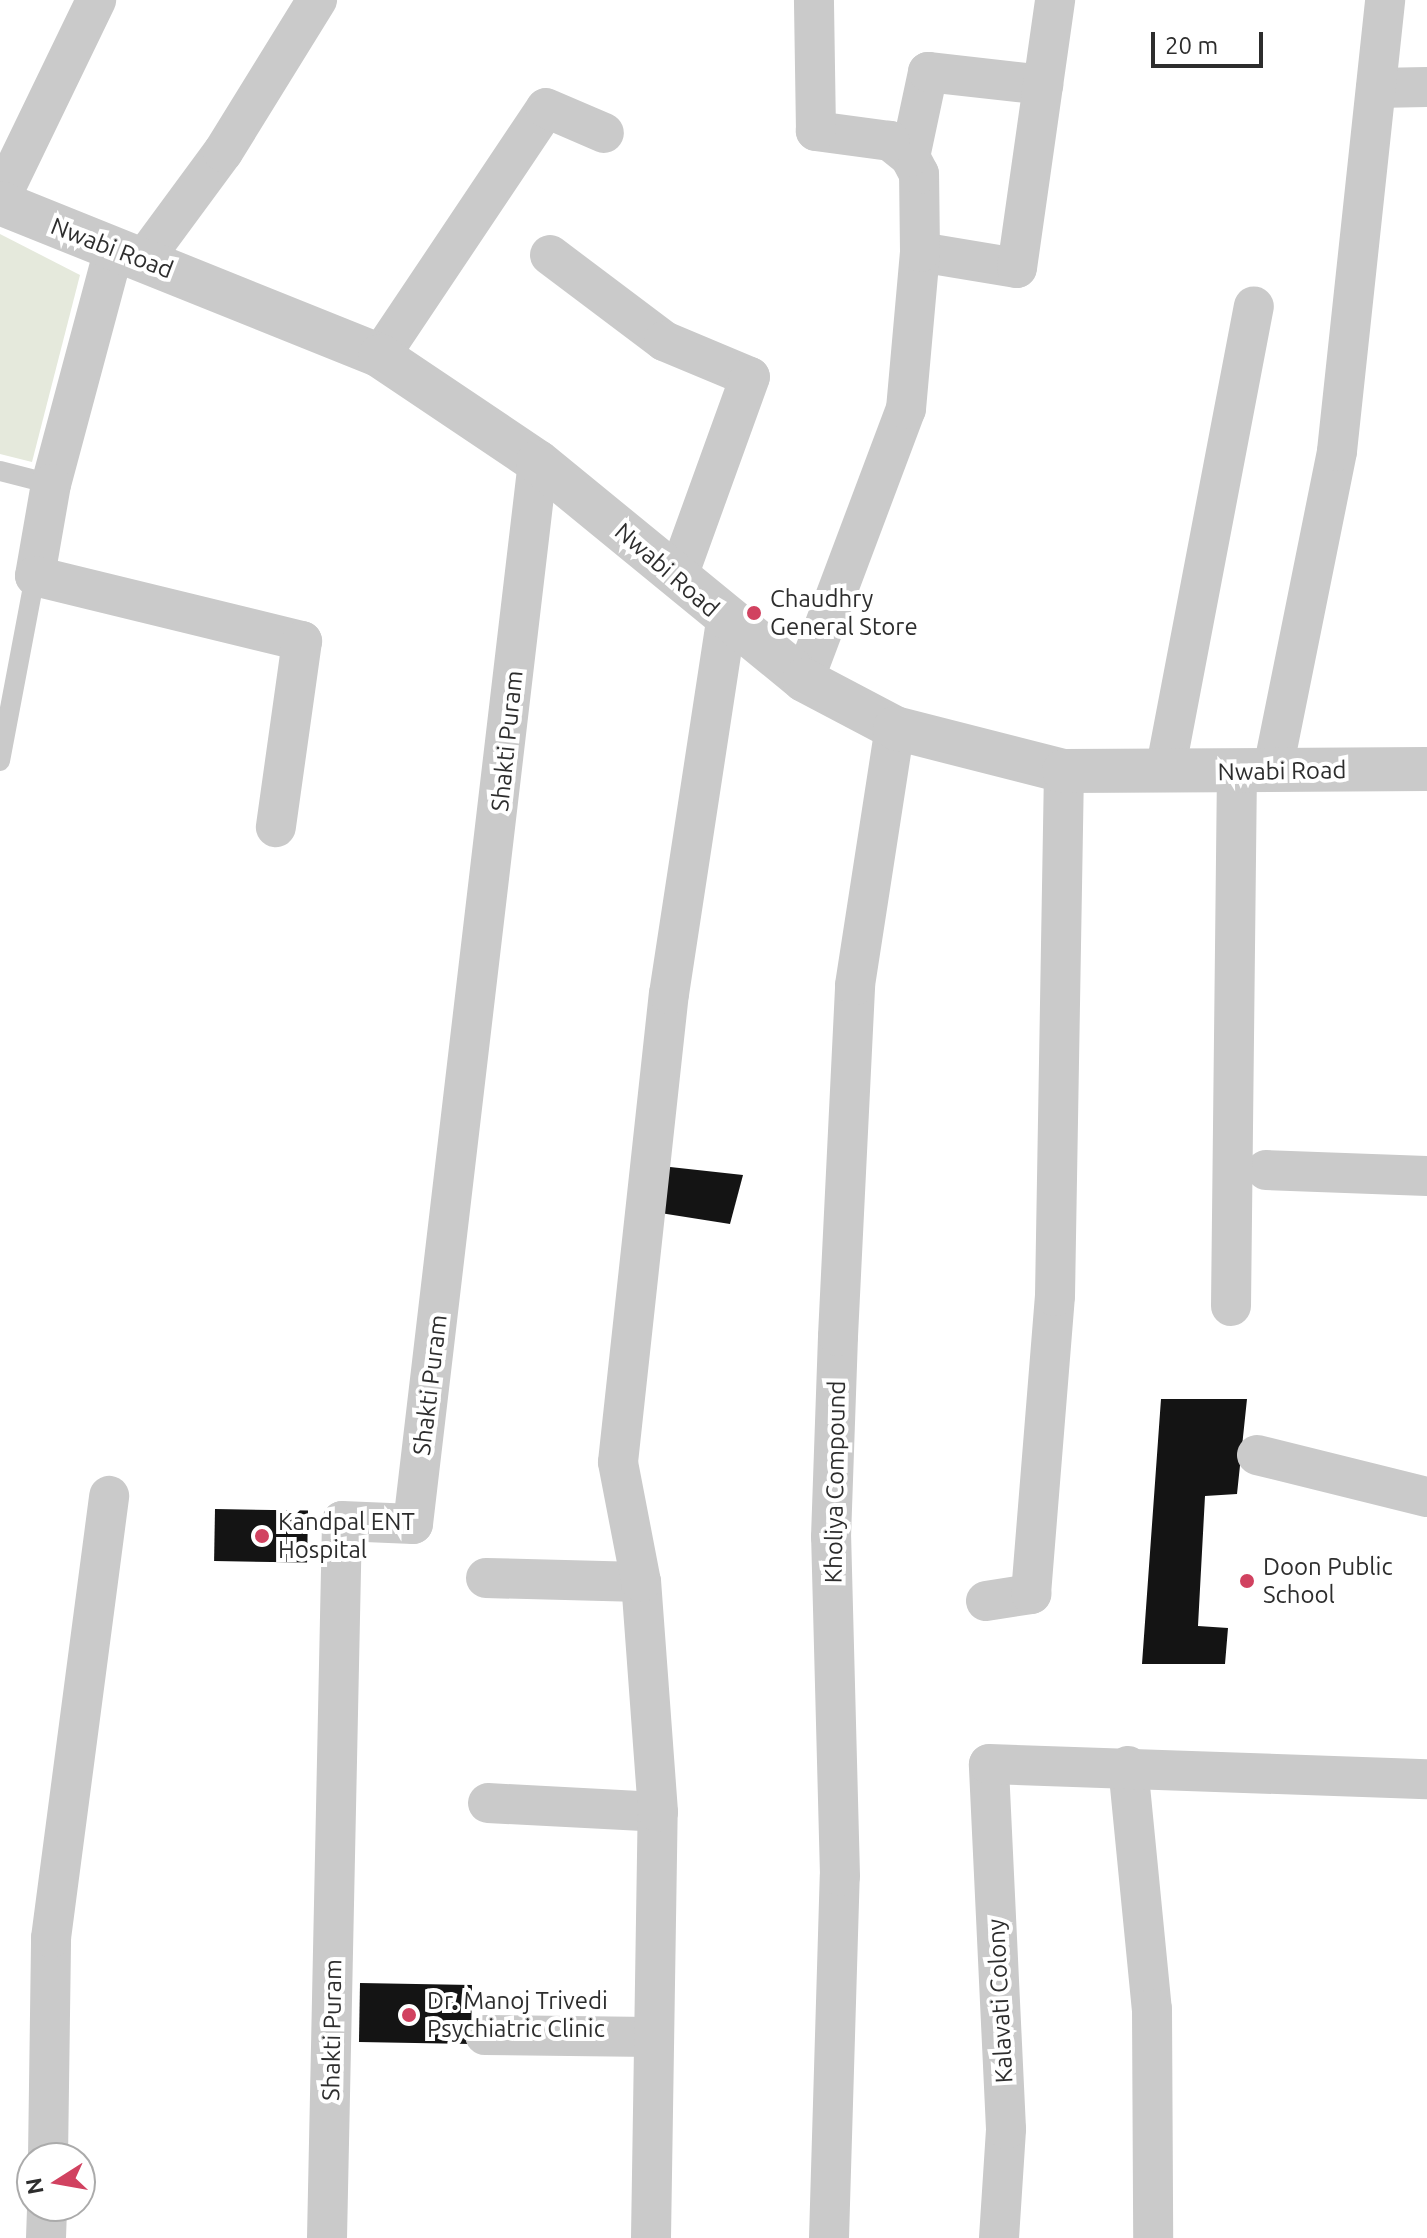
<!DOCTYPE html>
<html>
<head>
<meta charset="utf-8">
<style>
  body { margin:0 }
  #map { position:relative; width:1427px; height:2238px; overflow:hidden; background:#fff; font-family:Ubuntu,sans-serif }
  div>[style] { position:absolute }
  .green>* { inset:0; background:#e5e9dc }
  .building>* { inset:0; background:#141414; transform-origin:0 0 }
  .service>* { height:20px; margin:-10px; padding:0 10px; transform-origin:10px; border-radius:10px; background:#cacaca }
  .minor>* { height:40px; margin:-20px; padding:0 20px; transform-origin:20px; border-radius:20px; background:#cacaca }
  .tertiary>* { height:44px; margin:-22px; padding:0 22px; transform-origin:22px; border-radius:22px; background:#cacaca }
  .dots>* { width:22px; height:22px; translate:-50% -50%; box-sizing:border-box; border:4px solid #fff; border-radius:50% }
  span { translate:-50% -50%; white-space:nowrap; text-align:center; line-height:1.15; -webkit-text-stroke:8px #fff; paint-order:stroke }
  .street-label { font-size:24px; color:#2d2d2d }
  .poi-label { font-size:24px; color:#2d2d2d }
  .left { translate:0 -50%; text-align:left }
  .north { position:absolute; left:16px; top:2142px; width:80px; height:80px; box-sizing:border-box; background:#fff; border:2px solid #ababab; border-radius:50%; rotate:259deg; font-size:22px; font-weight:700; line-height:32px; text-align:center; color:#2d2d2d }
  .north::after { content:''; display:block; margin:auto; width:28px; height:36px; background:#d14260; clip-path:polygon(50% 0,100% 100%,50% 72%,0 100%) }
  .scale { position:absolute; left:1151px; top:32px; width:112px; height:36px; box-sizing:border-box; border:4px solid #2d2d2d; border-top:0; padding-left:10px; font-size:24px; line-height:28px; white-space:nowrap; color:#2d2d2d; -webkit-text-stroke:6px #fff; paint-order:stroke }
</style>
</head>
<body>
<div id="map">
  <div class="green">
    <i style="clip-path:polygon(0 234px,80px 275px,32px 462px,0 454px)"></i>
  </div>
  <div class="building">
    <i style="clip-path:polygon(661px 1166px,743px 1175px,730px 1224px,654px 1212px)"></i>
    <i style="clip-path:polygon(1161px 1399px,1247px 1399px,1237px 1494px,1205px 1496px,1198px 1626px,1228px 1628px,1225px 1664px,1142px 1664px)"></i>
    <i style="left:215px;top:1509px;width:93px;height:52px;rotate:1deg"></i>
    <i style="left:360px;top:1983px;width:112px;height:59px;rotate:1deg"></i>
  </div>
  <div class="service">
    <i style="left:0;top:471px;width:53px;rotate:14.3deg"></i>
    <i style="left:0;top:761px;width:188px;rotate:-79.3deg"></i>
  </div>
  <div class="minor">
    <i style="left:1376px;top:88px;width:51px;rotate:-1.1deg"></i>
    <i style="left:910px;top:157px;width:87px;rotate:-78deg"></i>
    <i style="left:928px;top:72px;width:116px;rotate:6.4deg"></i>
    <i style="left:0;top:199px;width:221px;rotate:-64.2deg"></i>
    <i style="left:920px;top:252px;width:98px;rotate:9.4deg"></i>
    <i style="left:1017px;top:268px;width:271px;rotate:-81.9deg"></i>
    <i style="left:113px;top:253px;width:239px;rotate:105deg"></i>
    <i style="left:51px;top:484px;width:93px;rotate:99.9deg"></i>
    <i style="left:35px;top:576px;width:275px;rotate:13.7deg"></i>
    <i style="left:302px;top:641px;width:188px;rotate:98deg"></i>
    <i style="left:550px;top:255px;width:143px;rotate:37deg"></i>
    <i style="left:664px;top:341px;width:93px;rotate:22.7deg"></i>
    <i style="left:750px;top:377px;width:212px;rotate:109.9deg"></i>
    <i style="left:144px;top:259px;width:133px;rotate:-53.6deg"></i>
    <i style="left:223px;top:152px;width:179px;rotate:-58.3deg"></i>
    <i style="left:380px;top:356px;width:298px;rotate:-56.2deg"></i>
    <i style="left:546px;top:108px;width:63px;rotate:23.3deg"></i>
    <i style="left:804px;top:680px;width:290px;rotate:-69.4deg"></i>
    <i style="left:906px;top:409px;width:158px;rotate:-84.9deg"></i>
    <i style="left:920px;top:252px;width:78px;rotate:-90.7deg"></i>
    <i style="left:919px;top:174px;width:19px;rotate:-118deg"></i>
    <i style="left:910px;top:157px;width:26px;rotate:-141deg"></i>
    <i style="left:890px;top:141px;width:75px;rotate:-172.3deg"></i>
    <i style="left:816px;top:131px;width:131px;rotate:-90.9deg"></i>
    <i style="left:1273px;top:769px;width:324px;rotate:-78.6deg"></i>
    <i style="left:1337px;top:451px;width:454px;rotate:-83.9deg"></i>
    <i style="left:1165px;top:772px;width:474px;rotate:-79.2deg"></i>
    <i style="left:1266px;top:1170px;width:161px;rotate:2.1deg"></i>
    <i style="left:1231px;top:1306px;width:534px;rotate:-89.36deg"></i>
    <i style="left:1257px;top:1455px;width:175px;rotate:13.9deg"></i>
    <i style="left:486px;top:1578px;width:155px;rotate:1.5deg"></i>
    <i style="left:986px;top:1601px;width:46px;rotate:-8.8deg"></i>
    <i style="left:1031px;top:1594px;width:299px;rotate:-85.4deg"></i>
    <i style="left:1055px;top:1296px;width:525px;rotate:-89.02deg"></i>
    <i style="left:1128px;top:1766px;width:244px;rotate:84.4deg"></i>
    <i style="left:1152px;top:2009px;width:229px;rotate:89.7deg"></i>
    <i style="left:488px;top:1803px;width:170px;rotate:3deg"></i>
    <i style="left:485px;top:2035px;width:167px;rotate:0.7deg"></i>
    <i style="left:48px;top:2158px;width:220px;rotate:-89.2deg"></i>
    <i style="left:51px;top:1938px;width:446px;rotate:-82.5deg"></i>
    <i style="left:46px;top:2238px;width:32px;rotate:-88deg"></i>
    <i style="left:327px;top:2238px;width:717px;rotate:-88.8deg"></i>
    <i style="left:342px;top:1521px;width:71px;rotate:2.4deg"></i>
    <i style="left:413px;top:1524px;width:1069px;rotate:-83.29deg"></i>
    <i style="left:651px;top:2238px;width:426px;rotate:-89.1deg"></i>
    <i style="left:658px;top:1812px;width:231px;rotate:-94.2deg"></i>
    <i style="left:641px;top:1582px;width:122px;rotate:-100.9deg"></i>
    <i style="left:618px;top:1462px;width:471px;rotate:-83.8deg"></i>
    <i style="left:669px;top:994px;width:378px;rotate:-81.3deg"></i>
    <i style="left:829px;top:2238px;width:362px;rotate:-88.3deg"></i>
    <i style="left:840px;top:1876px;width:339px;rotate:-91.5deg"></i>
    <i style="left:831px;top:1537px;width:201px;rotate:-88deg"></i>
    <i style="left:838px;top:1336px;width:351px;rotate:-87.2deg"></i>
    <i style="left:855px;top:985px;width:260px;rotate:-81.2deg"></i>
    <i style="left:999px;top:2238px;width:109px;rotate:-86.3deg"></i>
    <i style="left:1006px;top:2129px;width:365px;rotate:-92.7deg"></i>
    <i style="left:989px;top:1764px;width:438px;rotate:2deg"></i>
  </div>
  <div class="tertiary">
    <i style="left:0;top:203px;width:410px;rotate:21.9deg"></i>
    <i style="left:380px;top:356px;width:190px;rotate:33.9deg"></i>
    <i style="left:538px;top:462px;width:344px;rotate:39.3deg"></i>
    <i style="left:804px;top:680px;width:103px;rotate:27.8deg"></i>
    <i style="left:895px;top:728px;width:174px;rotate:14.3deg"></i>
    <i style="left:1064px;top:771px;width:363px;rotate:-0.3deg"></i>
  </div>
  <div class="dots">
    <i style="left:754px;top:613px;background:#d14260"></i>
    <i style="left:262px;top:1536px;background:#d14260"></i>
    <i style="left:1247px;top:1581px;background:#d14260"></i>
    <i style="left:409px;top:2015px;background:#d14260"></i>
  </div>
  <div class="street-label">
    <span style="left:112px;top:248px;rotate:21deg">Nwabi Road</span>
    <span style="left:667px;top:570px;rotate:41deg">Nwabi Road</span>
    <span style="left:507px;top:741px;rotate:-84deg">Shakti Puram</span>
    <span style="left:1282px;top:771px;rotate:-1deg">Nwabi Road</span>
    <span style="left:430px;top:1385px;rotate:-83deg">Shakti Puram</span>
    <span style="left:835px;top:1482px;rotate:-89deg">Kholiya Compound</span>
    <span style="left:1000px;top:2001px;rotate:-93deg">Kalavati Colony</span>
    <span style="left:332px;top:2030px;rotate:-89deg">Shakti Puram</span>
  </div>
  <div class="poi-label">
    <span class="left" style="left:770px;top:613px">Chaudhry<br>General Store</span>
    <span class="left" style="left:278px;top:1536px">Kandpal ENT<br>Hospital</span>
    <span class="left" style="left:1263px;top:1581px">Doon Public<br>School</span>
    <span class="left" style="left:427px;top:2015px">Dr. Manoj Trivedi<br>Psychiatric Clinic</span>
  </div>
  <div class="north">N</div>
  <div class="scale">20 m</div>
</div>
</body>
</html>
